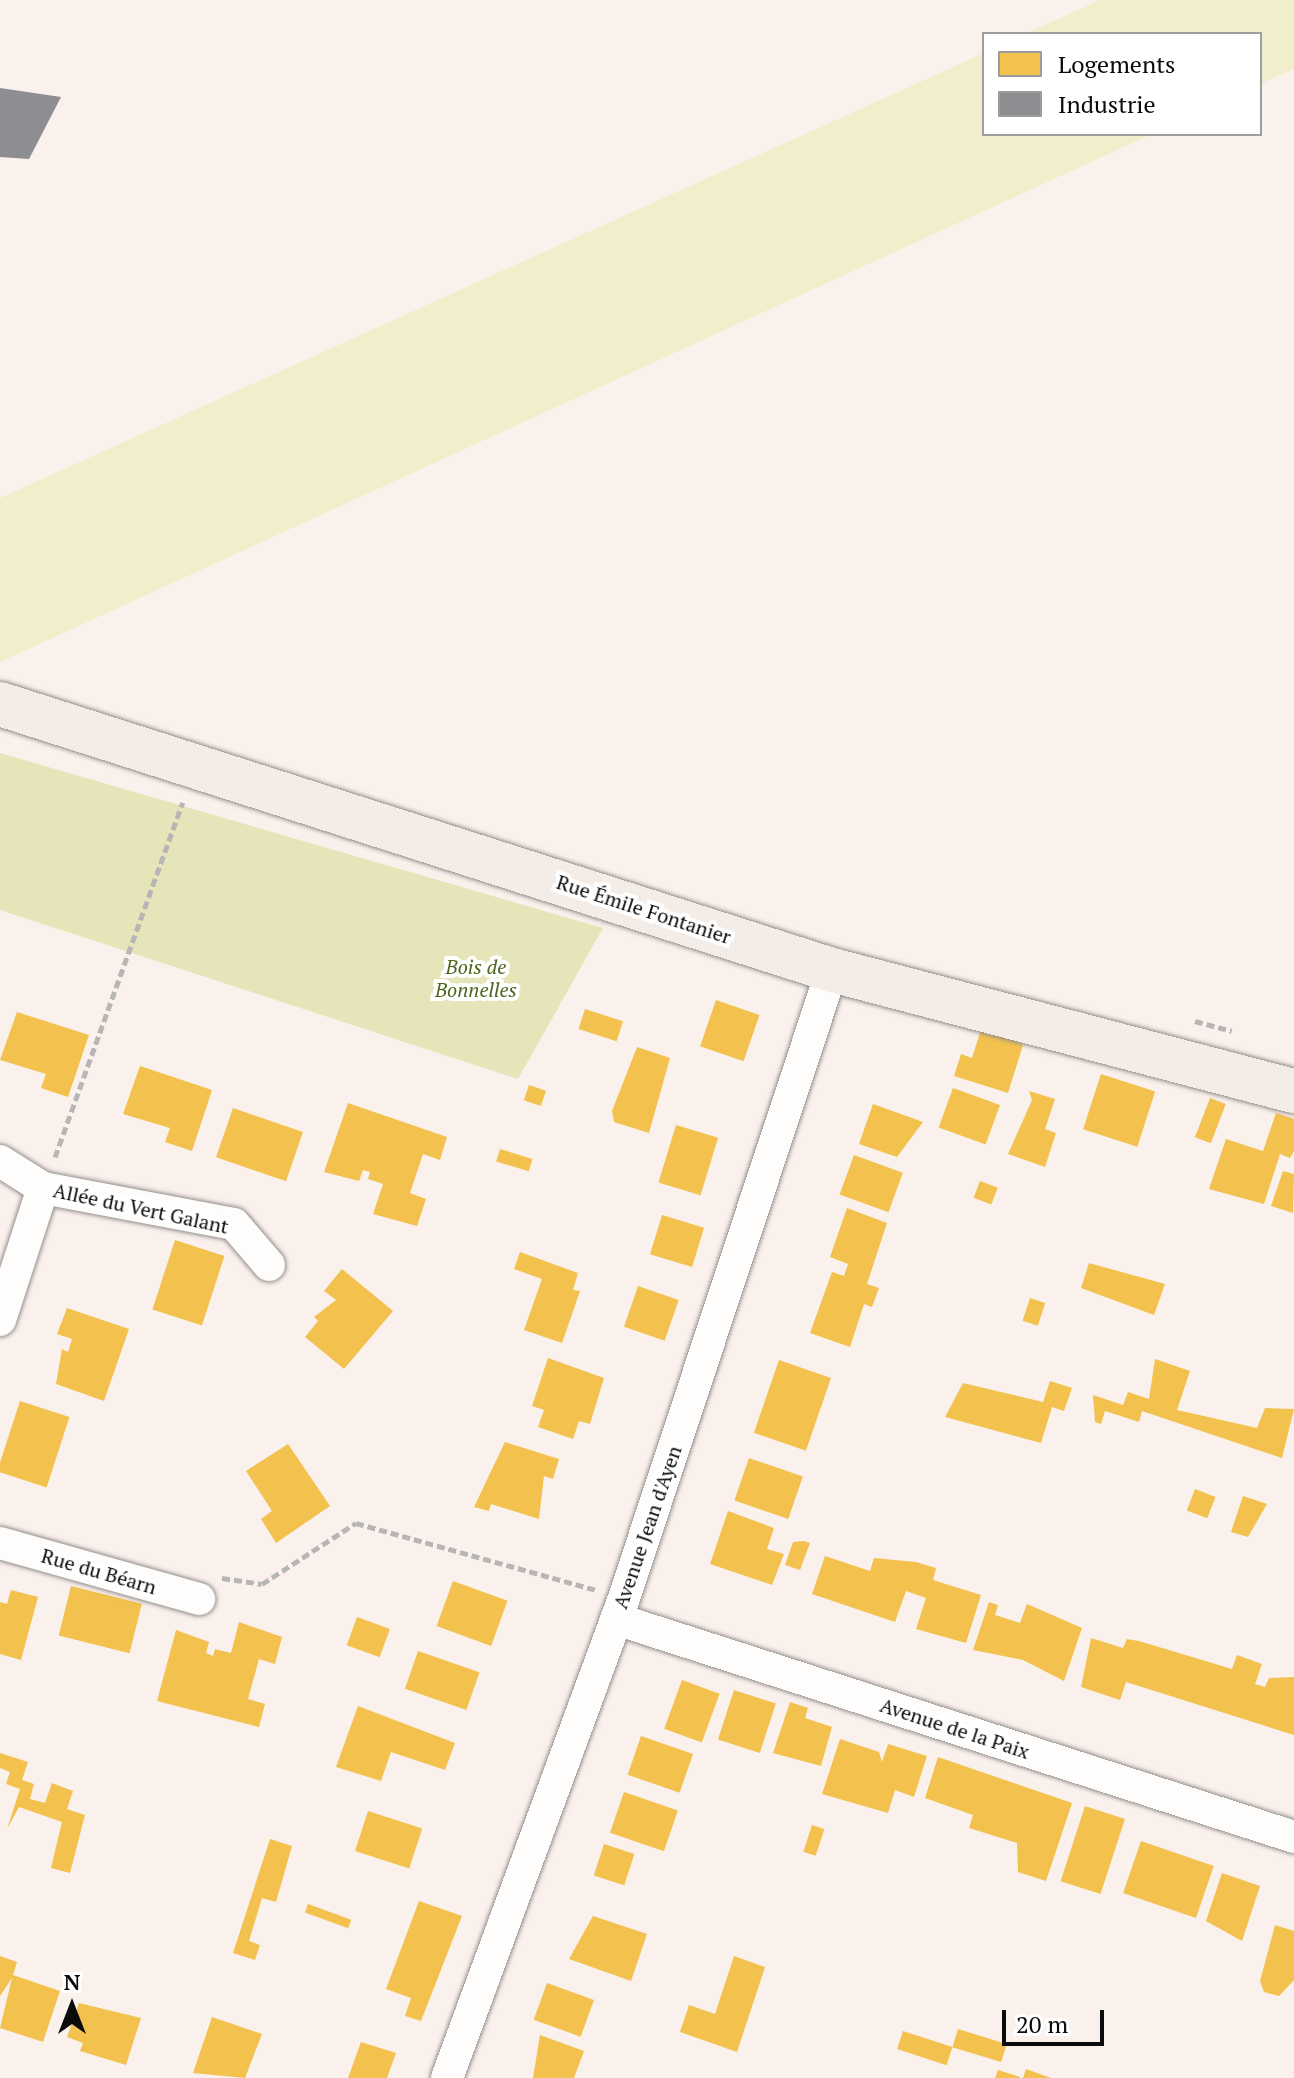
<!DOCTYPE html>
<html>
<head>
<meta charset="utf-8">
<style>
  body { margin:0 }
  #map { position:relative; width:1294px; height:2078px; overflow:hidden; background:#faf1ed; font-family:"PT Serif",serif }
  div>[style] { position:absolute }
  .green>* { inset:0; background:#f1eecc }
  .forest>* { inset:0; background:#e6e5b9 }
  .homes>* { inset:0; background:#f2c14e; transform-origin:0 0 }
  .industry>* { inset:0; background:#8d8d92 }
  .path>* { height:5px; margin-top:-2.5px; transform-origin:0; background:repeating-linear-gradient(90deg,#b7b6b5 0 8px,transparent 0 12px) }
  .roads { filter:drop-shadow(0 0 2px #938f8d) drop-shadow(0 0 2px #938f8d) }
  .street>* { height:32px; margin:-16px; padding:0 16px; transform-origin:16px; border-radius:16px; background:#fefdfc }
  .secondary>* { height:44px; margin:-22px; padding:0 22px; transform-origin:22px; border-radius:22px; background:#f4ede7 }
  span { translate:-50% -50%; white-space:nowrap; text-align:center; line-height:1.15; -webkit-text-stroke:8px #fff; paint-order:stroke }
  .street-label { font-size:20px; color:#0b0b0b }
  .park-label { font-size:20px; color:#4c6419; font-style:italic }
  .legend { position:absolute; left:982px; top:32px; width:280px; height:104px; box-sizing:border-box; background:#fff; border:2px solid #9d9d9d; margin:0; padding:10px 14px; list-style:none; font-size:24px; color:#0b0b0b }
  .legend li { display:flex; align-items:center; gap:16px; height:40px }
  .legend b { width:40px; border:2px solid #9d9d9d }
  .north { position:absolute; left:32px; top:1966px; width:80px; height:80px; -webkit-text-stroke:6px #fff; paint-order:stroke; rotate:0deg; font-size:22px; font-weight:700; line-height:32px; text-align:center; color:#0b0b0b }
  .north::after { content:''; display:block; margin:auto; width:28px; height:36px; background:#0b0b0b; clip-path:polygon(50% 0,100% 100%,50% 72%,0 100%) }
  .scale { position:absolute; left:1002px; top:2010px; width:102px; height:36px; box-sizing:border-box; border:4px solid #0b0b0b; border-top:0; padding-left:10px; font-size:24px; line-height:28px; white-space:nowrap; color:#0b0b0b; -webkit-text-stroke:6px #fff; paint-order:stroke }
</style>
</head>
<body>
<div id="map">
  <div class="green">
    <i style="clip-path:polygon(1100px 0,1294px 0,1294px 69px,1260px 84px,1260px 34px,1025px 34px)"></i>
    <i style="clip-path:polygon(984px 53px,984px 134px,1152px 134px,0 662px,0 498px)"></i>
  </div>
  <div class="forest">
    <i style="clip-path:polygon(0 753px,603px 928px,518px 1079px,0 910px)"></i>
  </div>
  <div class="homes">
    <i style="left:716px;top:1000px;width:46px;height:49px;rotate:19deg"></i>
    <i style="left:585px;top:1009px;width:40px;height:21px;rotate:18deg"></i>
    <i style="clip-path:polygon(17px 1012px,89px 1035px,68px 1097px,41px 1088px,46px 1074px,0 1060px)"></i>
    <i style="clip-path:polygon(983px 1023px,1023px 1045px,1008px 1093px,954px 1076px,961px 1054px,972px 1058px)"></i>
    <i style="clip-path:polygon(637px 1047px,670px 1058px,649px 1133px,614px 1122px,612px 1111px)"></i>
    <i style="clip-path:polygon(140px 1066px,212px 1090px,192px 1151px,165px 1142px,170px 1128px,123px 1114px)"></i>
    <i style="left:1101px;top:1074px;width:57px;height:58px;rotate:18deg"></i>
    <i style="left:529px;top:1085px;width:18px;height:16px;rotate:19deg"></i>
    <i style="left:953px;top:1088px;width:50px;height:42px;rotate:20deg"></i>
    <i style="clip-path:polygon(1029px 1091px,1055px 1099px,1045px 1129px,1056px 1133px,1045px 1167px,1008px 1154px,1032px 1100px)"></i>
    <i style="left:1210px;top:1098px;width:17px;height:42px;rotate:21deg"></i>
    <i style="clip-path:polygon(348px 1103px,447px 1137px,440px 1160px,423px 1154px,410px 1193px,426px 1199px,417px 1226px,373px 1214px,383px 1184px,368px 1179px,370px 1172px,363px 1170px,359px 1181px,324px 1172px)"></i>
    <i style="clip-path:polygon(873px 1104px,923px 1122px,897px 1157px,859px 1144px)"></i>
    <i style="left:233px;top:1108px;width:74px;height:52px;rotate:19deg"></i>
    <i style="clip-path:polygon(1276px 1113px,1294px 1119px,1294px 1151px,1290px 1158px,1280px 1154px,1264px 1204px,1209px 1189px,1226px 1139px,1263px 1151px)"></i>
    <i style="left:676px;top:1125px;width:44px;height:60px;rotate:17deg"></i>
    <i style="left:500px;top:1149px;width:34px;height:13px;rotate:17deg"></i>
    <i style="left:854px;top:1155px;width:52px;height:42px;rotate:20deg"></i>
    <i style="clip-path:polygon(1283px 1171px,1294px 1174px,1293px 1213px,1271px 1206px)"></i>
    <i style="left:980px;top:1181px;width:19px;height:18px;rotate:21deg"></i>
    <i style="clip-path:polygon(847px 1208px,887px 1223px,867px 1284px,879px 1288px,872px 1307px,864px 1304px,850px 1347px,810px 1333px,832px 1272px,844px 1276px,848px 1264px,830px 1257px)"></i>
    <i style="left:662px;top:1215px;width:44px;height:41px;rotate:17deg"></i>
    <i style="left:175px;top:1240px;width:52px;height:73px;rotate:18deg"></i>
    <i style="clip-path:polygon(520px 1252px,578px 1273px,573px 1290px,580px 1291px,562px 1343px,524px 1330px,542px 1279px,514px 1269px)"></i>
    <i style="clip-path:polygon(1089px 1263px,1165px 1284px,1154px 1315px,1081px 1288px)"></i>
    <i style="clip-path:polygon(342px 1269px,393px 1311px,344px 1369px,305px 1337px,318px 1321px,314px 1317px,336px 1300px,324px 1291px)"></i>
    <i style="left:638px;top:1286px;width:43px;height:43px;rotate:19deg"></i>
    <i style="left:1030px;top:1298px;width:16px;height:24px;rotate:18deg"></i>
    <i style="clip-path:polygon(67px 1308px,129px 1329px,104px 1401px,56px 1384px,62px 1349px,68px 1352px,72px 1339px,57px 1334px)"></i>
    <i style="clip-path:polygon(548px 1358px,604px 1378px,590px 1424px,579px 1421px,573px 1439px,538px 1427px,544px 1410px,532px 1406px)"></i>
    <i style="clip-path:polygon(1155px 1359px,1190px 1371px,1177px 1410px,1257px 1428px,1265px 1408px,1294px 1409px,1282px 1458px,1142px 1411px,1139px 1422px,1105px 1411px,1101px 1424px,1095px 1422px,1093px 1395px,1123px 1405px,1128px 1392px,1149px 1399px)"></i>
    <i style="left:779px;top:1360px;width:55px;height:77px;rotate:19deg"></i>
    <i style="clip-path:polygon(1050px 1381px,1072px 1388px,1064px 1411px,1052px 1407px,1041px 1443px,945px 1417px,963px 1383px,1043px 1402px)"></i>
    <i style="left:20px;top:1401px;width:52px;height:74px;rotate:18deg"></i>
    <i style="clip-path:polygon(505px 1442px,559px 1459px,553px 1479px,544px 1476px,539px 1519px,491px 1504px,489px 1511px,474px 1507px)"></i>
    <i style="clip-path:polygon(288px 1444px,330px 1506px,276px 1543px,261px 1519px,272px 1511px,246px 1471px)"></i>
    <i style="left:749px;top:1458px;width:57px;height:45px;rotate:19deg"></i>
    <i style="left:1195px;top:1489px;width:22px;height:23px;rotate:21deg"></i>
    <i style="clip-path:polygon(1243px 1496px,1267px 1504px,1248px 1537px,1231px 1532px)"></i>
    <i style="clip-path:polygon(728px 1511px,774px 1528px,767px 1549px,784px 1554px,772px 1585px,710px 1564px)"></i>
    <i style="clip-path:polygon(804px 1541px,810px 1543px,800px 1570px,785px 1565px,793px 1542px)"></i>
    <i style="clip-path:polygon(825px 1556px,870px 1571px,874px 1558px,916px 1562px,936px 1568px,933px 1580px,981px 1595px,966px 1643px,916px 1629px,926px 1598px,906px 1591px,895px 1622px,812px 1594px)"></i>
    <i style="left:453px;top:1581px;width:58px;height:48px;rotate:20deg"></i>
    <i style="left:71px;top:1586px;width:73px;height:51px;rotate:14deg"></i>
    <i style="clip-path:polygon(11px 1590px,38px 1597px,21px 1660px,0 1654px,0 1602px,7px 1604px)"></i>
    <i style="clip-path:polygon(989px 1602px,998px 1605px,995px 1615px,1020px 1623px,1027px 1604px,1082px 1628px,1064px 1681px,1023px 1660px,973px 1650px)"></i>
    <i style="left:357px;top:1617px;width:35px;height:30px;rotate:20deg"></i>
    <i style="clip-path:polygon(239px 1622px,282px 1637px,275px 1664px,259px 1659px,248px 1699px,265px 1704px,259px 1727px,157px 1701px,176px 1630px,209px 1642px,206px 1653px,213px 1656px,215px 1649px,231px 1653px)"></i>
    <i style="clip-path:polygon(1091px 1638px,1123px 1648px,1127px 1639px,1139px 1641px,1232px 1669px,1237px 1655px,1262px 1664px,1255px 1684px,1265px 1687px,1269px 1678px,1294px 1677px,1294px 1735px,1126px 1682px,1120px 1700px,1081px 1687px)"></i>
    <i style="left:418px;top:1651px;width:65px;height:40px;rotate:19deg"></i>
    <i style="left:682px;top:1680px;width:40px;height:52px;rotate:20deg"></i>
    <i style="left:734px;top:1690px;width:44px;height:52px;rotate:18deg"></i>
    <i style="clip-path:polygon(790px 1702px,808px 1708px,805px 1718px,832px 1727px,821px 1766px,773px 1753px)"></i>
    <i style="clip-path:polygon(358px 1706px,455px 1743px,445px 1770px,391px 1752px,381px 1781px,336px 1767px)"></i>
    <i style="left:641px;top:1736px;width:55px;height:41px;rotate:19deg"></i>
    <i style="clip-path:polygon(840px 1739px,879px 1752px,882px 1762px,888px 1744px,927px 1756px,914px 1797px,895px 1790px,888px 1813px,822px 1794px)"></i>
    <i style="clip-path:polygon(0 1753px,28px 1762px,22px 1780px,34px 1784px,30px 1799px,45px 1803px,52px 1783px,73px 1791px,67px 1809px,85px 1815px,70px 1873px,51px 1868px,62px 1822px,19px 1807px,7px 1829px,20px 1789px,6px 1784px,10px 1772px,0 1768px)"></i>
    <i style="clip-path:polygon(938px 1757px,1072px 1803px,1046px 1881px,1018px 1872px,1017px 1843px,969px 1828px,973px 1815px,925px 1798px)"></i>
    <i style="left:624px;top:1792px;width:57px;height:43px;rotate:19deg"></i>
    <i style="left:1085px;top:1806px;width:42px;height:79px;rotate:18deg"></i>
    <i style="left:368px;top:1811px;width:57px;height:42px;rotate:18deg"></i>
    <i style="left:812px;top:1825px;width:13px;height:28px;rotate:18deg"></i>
    <i style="clip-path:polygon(270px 1839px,292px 1846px,276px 1902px,262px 1898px,249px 1941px,260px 1945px,255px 1960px,233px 1953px)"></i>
    <i style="left:1141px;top:1841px;width:77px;height:55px;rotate:19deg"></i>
    <i style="left:604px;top:1844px;width:32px;height:33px;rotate:18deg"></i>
    <i style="clip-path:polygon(1222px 1873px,1260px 1886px,1242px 1941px,1206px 1921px)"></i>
    <i style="clip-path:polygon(419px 1901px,462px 1916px,421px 2021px,405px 2016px,411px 1998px,386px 1989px)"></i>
    <i style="left:308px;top:1904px;width:46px;height:9px;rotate:20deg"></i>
    <i style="clip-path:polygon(593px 1916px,647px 1934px,631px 1981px,569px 1959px)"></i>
    <i style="clip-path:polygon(1275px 1925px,1294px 1931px,1294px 1980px,1279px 1996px,1264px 1992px,1260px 1981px)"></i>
    <i style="clip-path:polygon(0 1956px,17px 1962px,13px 1975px,60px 1991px,43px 2042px,0 2028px,12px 1978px,0 1996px)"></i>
    <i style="clip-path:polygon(734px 1956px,765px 1967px,737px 2052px,680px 2032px,689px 2005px,715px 2014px)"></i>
    <i style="left:547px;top:1983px;width:50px;height:39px;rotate:20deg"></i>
    <i style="clip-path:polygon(79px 2003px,141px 2018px,126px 2065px,80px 2051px,83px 2043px,67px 2037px)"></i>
    <i style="clip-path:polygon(212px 2017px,262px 2034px,245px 2078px,193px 2073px)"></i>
    <i style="left:958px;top:2029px;width:51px;height:19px;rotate:17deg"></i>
    <i style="left:903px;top:2031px;width:52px;height:19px;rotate:18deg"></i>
    <i style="clip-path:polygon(540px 2035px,584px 2051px,574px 2078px,533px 2078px)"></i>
    <i style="clip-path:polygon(361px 2042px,396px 2053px,387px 2078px,348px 2078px)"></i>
    <i style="clip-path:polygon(1026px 2069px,1051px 2078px,1023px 2078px)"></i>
    <i style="clip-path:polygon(998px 2070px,1020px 2077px,1020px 2078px,995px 2078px)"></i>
  </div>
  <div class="industry">
    <i style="clip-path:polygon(0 88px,61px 97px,29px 159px,0 157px)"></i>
  </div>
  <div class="path">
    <i style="left:1195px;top:1021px;width:38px;rotate:15deg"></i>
    <i style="left:55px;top:1157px;width:377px;rotate:-70.2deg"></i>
    <i style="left:222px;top:1578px;width:40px;rotate:8.5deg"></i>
    <i style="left:262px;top:1584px;width:112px;rotate:-33deg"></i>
    <i style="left:356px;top:1523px;width:249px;rotate:15.6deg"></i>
  </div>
  <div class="roads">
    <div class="street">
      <i style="left:0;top:1161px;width:51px;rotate:32.1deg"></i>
      <i style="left:43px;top:1188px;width:194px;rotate:10.7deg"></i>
      <i style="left:234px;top:1224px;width:54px;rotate:49.5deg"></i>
      <i style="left:0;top:1320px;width:139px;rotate:-72deg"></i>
      <i style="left:0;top:1543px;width:207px;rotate:15.7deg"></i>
      <i style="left:616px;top:1619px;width:712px;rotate:17.82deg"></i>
      <i style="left:447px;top:2078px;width:512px;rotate:-69.76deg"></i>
      <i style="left:624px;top:1598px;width:662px;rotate:-71.67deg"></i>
    </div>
    <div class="secondary">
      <i style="left:0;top:704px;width:873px;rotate:17.73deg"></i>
      <i style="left:832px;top:970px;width:478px;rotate:14.7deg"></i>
    </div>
  </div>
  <div class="street-label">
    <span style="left:644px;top:909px;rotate:18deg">Rue Émile Fontanier</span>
    <span style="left:141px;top:1208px;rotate:12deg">Allée du Vert Galant</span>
    <span style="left:647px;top:1527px;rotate:-71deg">Avenue Jean d'Ayen</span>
    <span style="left:99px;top:1571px;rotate:16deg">Rue du Béarn</span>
    <span style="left:955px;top:1728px;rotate:18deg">Avenue de la Paix</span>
  </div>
  <div class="park-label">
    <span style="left:476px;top:978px">Bois de<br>Bonnelles</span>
  </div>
  <ul class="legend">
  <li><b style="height:22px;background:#f2c14e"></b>Logements</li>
  <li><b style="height:22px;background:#8d8d92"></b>Industrie</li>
  </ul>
  <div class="north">N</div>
  <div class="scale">20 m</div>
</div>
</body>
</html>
